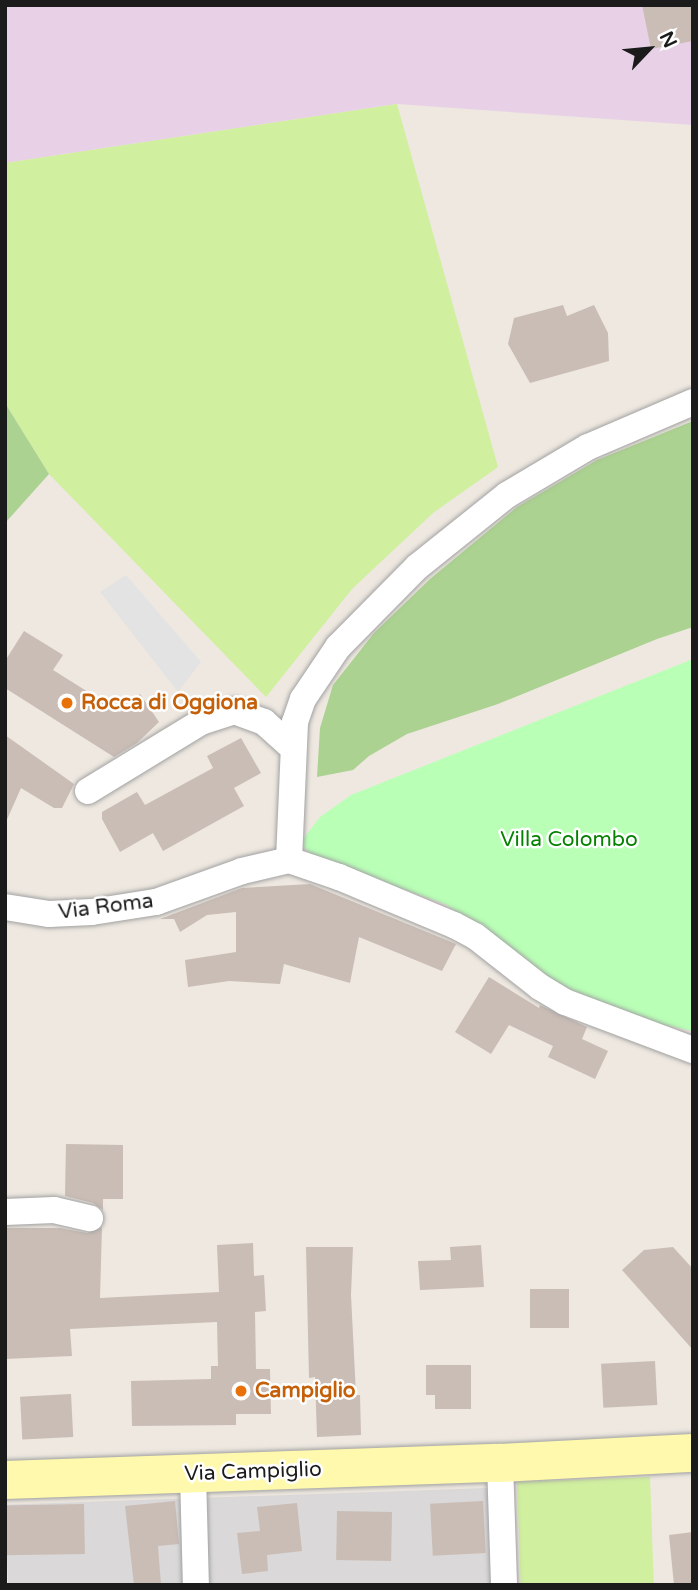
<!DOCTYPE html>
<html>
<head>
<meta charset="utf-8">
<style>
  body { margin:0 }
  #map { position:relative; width:698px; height:1590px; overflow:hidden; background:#eee8e0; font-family:"Varela Round",sans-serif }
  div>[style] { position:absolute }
  .residential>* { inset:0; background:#dad8d8; transform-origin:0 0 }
  .industrial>* { inset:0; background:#e8d1e7 }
  .grass>* { inset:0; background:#d0ef9f; transform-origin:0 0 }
  .forest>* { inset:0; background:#abd290 }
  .park>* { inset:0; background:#b9ffb6 }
  .parking>* { inset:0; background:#e3e3e3 }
  .building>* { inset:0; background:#cabdb6; transform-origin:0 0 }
  .roads { filter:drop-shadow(0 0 2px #a2a2a2) drop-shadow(0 0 2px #a2a2a2) }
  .street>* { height:26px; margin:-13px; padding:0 13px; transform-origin:13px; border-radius:13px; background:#fff }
  .secondary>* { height:38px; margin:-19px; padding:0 19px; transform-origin:19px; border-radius:19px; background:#fff9ad }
  .dots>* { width:19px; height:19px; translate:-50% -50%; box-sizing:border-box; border:4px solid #fff; border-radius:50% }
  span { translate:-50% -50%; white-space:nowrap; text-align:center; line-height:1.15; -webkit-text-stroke:5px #fff; paint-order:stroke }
  .food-label { font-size:21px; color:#c56008; font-weight:700 }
  .left { translate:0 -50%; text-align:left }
  .park-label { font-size:21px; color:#058200 }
  .street-label { font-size:21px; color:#1b1b1b }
  .frame { position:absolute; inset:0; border:7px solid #1b1b1b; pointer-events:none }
  .north { position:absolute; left:614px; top:14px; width:70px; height:70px; -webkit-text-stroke:5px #fff; paint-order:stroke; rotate:64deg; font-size:19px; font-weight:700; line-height:28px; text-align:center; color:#1b1b1b }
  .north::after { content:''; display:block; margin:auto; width:24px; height:32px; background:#1b1b1b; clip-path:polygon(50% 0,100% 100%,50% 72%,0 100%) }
</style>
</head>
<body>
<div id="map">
  <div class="residential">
    <i style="left:488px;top:1488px;width:97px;height:483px;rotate:88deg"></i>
  </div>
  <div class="industrial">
    <i style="clip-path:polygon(5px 5px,693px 5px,693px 125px,397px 104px,5px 163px)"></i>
  </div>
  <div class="grass">
    <i style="clip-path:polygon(397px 104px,498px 467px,433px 513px,352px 589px,266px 697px,49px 474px,5px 403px,5px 163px)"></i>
    <i style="left:650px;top:1477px;width:108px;height:133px;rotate:88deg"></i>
  </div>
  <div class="forest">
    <i style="clip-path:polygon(5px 403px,49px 474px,6px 522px,5px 522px)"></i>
    <i style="clip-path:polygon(693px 421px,693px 627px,657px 639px,498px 704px,407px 734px,369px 756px,353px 770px,317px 777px,320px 728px,333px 685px,374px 633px,430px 579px,517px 507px,597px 460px)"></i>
  </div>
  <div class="park">
    <i style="clip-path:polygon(693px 659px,693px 1031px,630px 1018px,553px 983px,505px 945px,445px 904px,314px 858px,300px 843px,320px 817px,351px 795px)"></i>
  </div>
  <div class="parking">
    <i style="clip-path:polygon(126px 575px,201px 662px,178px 692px,100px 592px)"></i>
  </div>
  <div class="building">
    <i style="clip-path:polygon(642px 5px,693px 5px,693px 41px,651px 49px)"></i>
    <i style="clip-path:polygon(563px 305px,567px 316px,594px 305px,608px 333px,609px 361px,530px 383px,508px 344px,514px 318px)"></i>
    <i style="clip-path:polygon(24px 631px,63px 655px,53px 670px,120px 712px,140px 694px,159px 722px,137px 743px,114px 757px,5px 688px,5px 661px)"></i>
    <i style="clip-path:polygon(5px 735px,74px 784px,62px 808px,54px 808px,21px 788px,5px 824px)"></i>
    <i style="clip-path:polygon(241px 738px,261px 773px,234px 788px,244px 806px,163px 851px,153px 833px,120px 852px,102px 819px,102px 812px,137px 792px,145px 805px,213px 768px,207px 756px)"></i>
    <i style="clip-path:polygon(310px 884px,456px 944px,442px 971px,359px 937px,350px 983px,284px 964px,280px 984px,229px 981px,188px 987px,185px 960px,236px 952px,236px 912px,207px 915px,180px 932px,174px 919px,160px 919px,242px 888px)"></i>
    <i style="clip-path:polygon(489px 977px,539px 1008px,540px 1005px,587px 1027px,582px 1039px,608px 1051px,595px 1079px,548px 1057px,553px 1046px,509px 1025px,491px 1054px,455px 1032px)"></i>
    <i style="clip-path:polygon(66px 1144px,123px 1145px,123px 1199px,103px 1199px,103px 1210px,93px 1203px,65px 1196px)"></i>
    <i style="clip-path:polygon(102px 1227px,100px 1298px,219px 1292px,217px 1245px,253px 1243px,254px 1276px,264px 1275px,266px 1311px,255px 1312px,256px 1369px,270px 1369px,271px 1414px,236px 1414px,236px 1425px,132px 1426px,131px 1381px,211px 1379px,211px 1366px,218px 1366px,217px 1322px,70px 1329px,72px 1356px,5px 1359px,5px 1228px,60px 1228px,87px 1233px)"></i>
    <i style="clip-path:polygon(481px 1245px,484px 1287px,420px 1290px,418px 1261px,451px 1260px,450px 1247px)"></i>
    <i style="clip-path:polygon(306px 1247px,353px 1247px,351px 1295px,356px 1395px,360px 1395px,361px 1435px,317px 1437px,315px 1377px,309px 1378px)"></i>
    <i style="clip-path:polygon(673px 1247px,693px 1269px,693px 1350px,622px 1270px,644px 1250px)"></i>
    <i style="left:530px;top:1289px;width:39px;height:39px"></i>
    <i style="left:655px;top:1361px;width:44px;height:54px;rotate:87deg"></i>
    <i style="clip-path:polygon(426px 1365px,471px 1365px,471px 1409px,435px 1409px,435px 1395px,426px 1395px)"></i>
    <i style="left:71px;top:1394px;width:43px;height:51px;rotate:87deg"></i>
    <i style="clip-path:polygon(175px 1501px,179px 1544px,158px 1546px,161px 1585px,134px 1585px,125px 1506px)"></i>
    <i style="left:483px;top:1501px;width:52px;height:53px;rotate:87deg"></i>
    <i style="clip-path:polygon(297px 1503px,302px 1551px,267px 1555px,268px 1571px,242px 1574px,237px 1533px,260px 1531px,257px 1507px)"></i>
    <i style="left:84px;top:1504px;width:50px;height:79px;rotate:89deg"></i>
    <i style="left:337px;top:1511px;width:55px;height:49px;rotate:1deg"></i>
    <i style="clip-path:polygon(693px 1532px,693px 1585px,674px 1585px,669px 1535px)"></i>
  </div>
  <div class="roads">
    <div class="street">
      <i style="left:88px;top:791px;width:132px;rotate:-31.4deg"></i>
      <i style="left:201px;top:722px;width:35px;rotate:-18deg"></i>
      <i style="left:234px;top:711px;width:32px;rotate:20deg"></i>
      <i style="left:264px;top:722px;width:36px;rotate:42deg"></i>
      <i style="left:289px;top:860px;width:138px;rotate:-87.5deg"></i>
      <i style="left:295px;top:722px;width:24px;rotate:-71deg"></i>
      <i style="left:303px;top:699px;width:63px;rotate:-56.1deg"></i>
      <i style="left:338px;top:647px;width:112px;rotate:-45.4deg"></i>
      <i style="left:417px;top:567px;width:115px;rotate:-38.7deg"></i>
      <i style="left:507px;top:495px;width:94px;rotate:-30.7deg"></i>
      <i style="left:588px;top:447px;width:114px;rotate:-23.2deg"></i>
      <i style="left:5px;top:907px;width:45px;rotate:9deg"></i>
      <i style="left:49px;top:914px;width:43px;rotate:-2.7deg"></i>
      <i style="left:92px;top:912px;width:65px;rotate:-8.9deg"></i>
      <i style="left:156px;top:902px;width:91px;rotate:-19.8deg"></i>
      <i style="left:242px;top:871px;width:48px;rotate:-13.2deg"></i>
      <i style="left:289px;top:860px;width:53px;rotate:18.8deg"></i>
      <i style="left:339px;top:877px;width:125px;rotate:22.7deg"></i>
      <i style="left:454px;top:925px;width:24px;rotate:28deg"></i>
      <i style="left:475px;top:936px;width:83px;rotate:38.1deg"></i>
      <i style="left:540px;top:987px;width:29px;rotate:31deg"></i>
      <i style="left:565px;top:1002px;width:137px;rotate:20.6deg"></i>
      <i style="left:5px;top:1212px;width:49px;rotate:-2.3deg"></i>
      <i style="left:54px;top:1210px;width:37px;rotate:13deg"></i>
      <i style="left:500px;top:1463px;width:122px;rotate:88.1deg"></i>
      <i style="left:193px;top:1474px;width:111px;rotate:88.5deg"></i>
    </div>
    <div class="secondary">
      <i style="left:5px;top:1480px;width:495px;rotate:-2deg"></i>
      <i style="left:500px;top:1463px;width:193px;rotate:-3deg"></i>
    </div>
  </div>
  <div class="dots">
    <i style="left:67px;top:703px;background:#e8710a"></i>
    <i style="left:241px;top:1391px;background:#e8710a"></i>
  </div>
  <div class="food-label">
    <span class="left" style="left:81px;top:703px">Rocca di Oggiona</span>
    <span class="left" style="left:255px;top:1391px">Campiglio</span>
  </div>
  <div class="park-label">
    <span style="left:569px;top:840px">Villa Colombo</span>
  </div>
  <div class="street-label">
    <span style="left:106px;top:907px;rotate:-7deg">Via Roma</span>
    <span style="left:253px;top:1472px;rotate:-2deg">Via Campiglio</span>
  </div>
  <div class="frame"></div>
  <div class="north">N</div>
</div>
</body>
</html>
